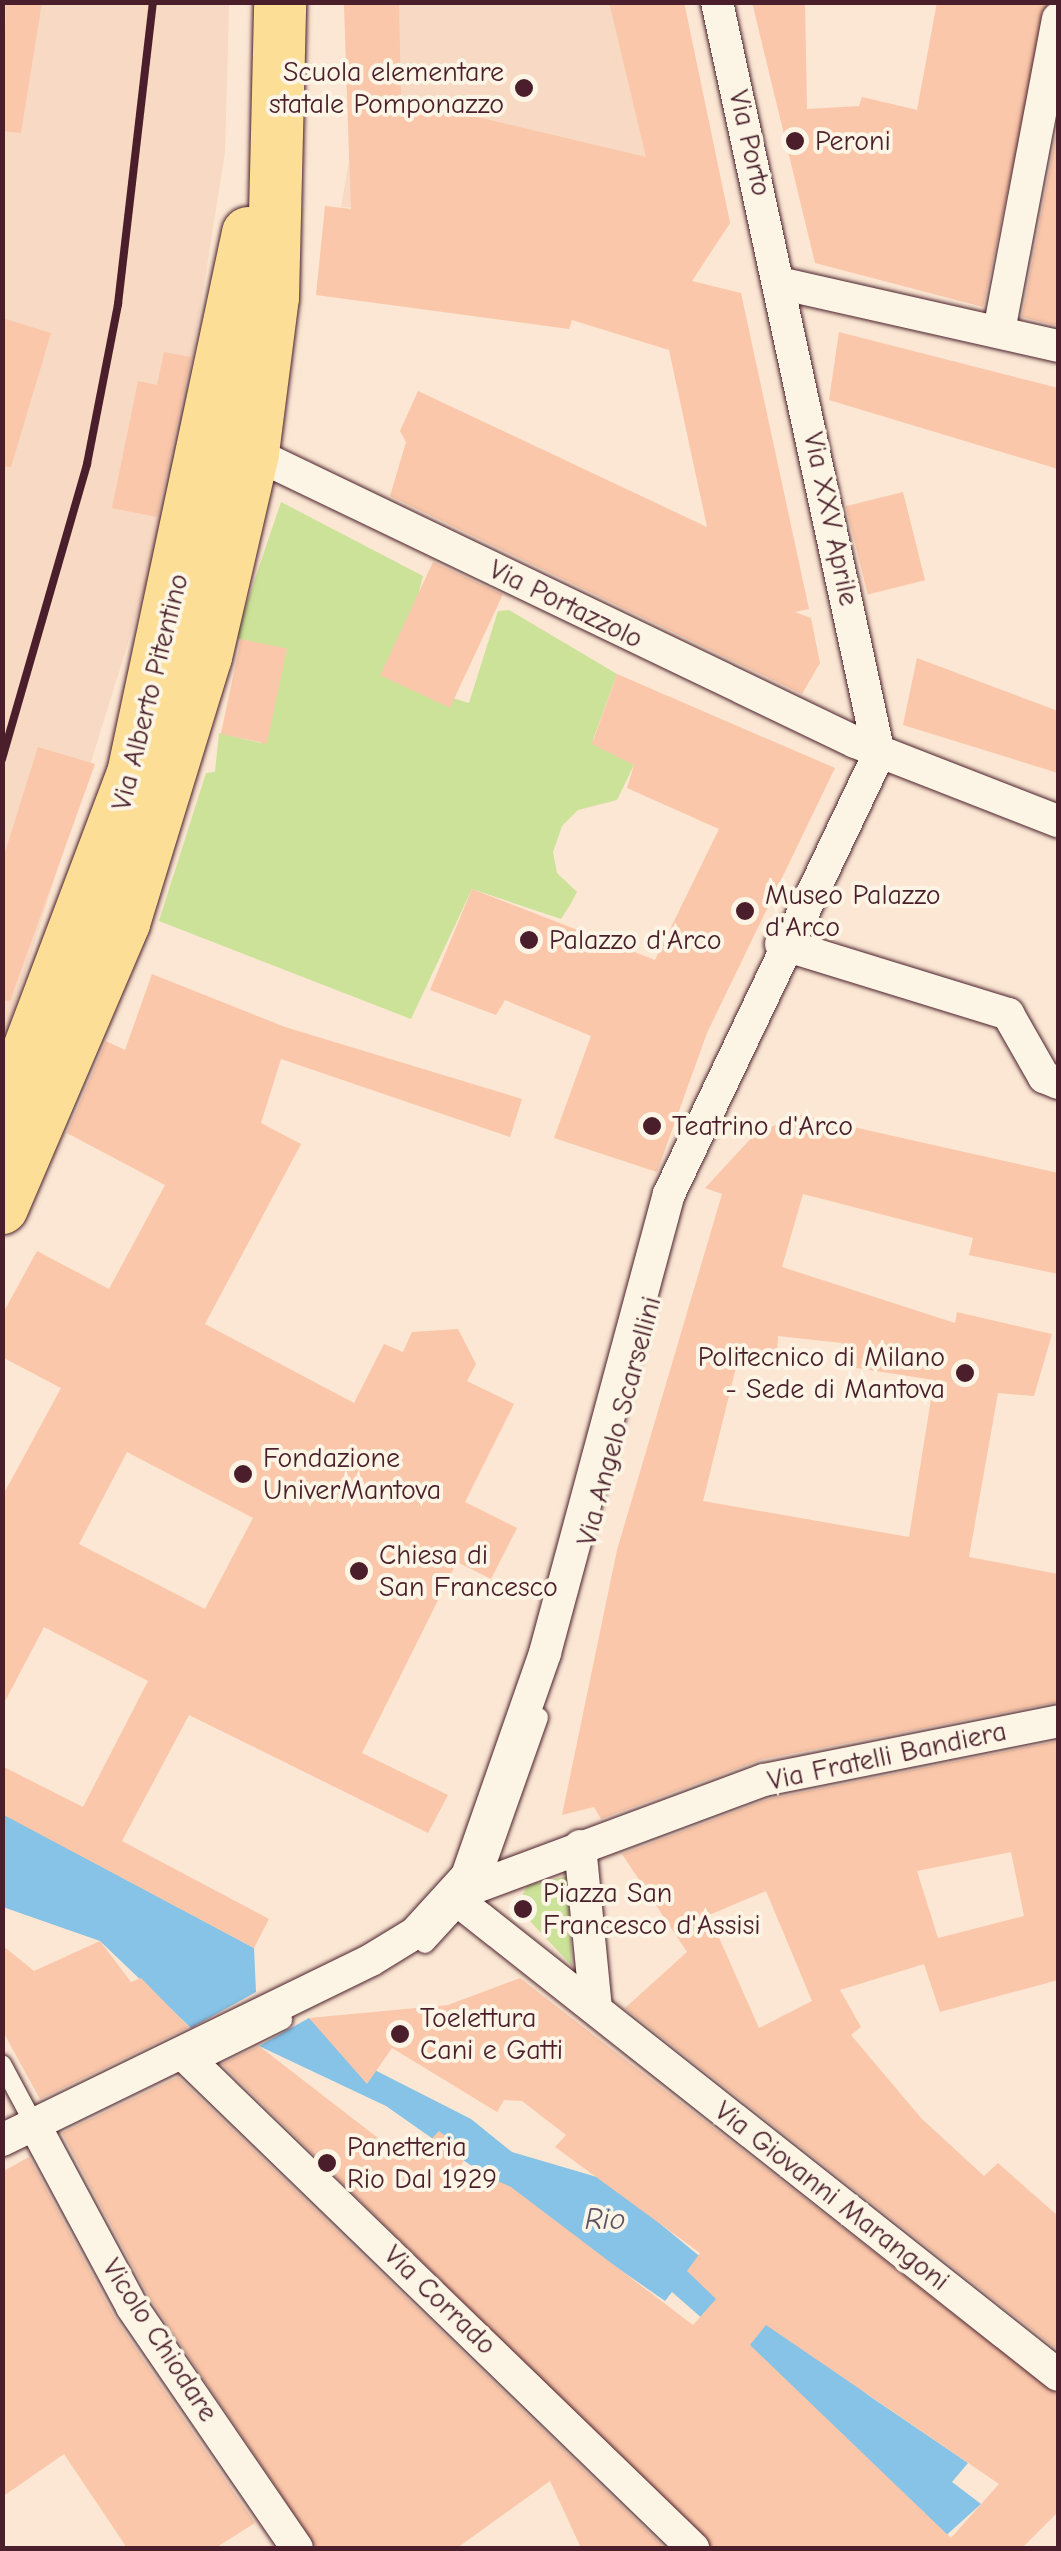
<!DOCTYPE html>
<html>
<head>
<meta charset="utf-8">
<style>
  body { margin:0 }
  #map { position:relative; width:1061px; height:2551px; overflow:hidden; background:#fbe7d3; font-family:"Comic Neue",sans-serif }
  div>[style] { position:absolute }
  .built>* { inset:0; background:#f7d9c4 }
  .green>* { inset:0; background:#cbe298 }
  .water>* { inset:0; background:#86c3e6 }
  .building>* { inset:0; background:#fac7aa; transform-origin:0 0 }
  .roads { filter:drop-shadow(0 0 2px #4a1f2b) drop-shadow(0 0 2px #4a1f2b) }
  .service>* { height:18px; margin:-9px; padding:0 9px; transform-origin:9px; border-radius:9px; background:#fcf5e5 }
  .minor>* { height:32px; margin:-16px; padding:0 16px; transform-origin:16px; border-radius:16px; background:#fcf5e5 }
  .primary>* { height:52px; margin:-26px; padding:0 26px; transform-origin:26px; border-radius:26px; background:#fcde96 }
  .rail>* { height:8px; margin:-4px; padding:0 4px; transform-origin:4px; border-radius:4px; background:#4a1f2b }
  .dots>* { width:28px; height:28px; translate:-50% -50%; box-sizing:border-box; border:5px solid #fcf5e5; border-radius:50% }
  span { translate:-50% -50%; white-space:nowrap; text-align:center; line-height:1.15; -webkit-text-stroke:8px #fcf5e5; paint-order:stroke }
  .poi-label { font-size:28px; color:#4a1f2b }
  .right { translate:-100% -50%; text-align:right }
  .left { translate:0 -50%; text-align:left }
  .street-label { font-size:28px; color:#4a1f2b }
  .water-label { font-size:30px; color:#5c5063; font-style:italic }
  .frame { position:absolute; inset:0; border:5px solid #4a1f2b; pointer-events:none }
</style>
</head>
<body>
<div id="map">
  <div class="built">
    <i style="clip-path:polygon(3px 3px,229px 3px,225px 152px,167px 518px,3px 1044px)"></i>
    <i style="clip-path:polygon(344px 3px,684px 3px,730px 223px,716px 244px,609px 217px,341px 207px,349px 161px)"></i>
  </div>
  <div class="green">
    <i style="clip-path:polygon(281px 502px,423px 576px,396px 681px,469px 703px,498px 611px,509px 610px,617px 674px,593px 740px,634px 765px,617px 800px,578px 810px,562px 826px,553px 852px,557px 873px,577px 892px,570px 905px,561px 919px,472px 889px,411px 1019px,159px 921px,206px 773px,215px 772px,219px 733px,261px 743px,287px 649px,235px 638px)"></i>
    <i style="clip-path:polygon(568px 1876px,572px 1966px,516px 1906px,528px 1885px)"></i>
  </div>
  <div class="water">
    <i style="clip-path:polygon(3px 1814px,254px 1948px,256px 1992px,191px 2028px,100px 1941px,3px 1907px)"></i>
    <i style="clip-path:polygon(309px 2018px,355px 2060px,471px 2119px,512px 2152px,607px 2180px,868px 2395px,968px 2463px,952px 2482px,981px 2504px,932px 2548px,925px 2513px,672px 2292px,665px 2301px,386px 2106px,259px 2046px)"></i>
  </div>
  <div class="building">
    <i style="clip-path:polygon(6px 2px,42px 2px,21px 133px,2px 131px)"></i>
    <i style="clip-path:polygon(344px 2px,399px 2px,401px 99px,646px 157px,609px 2px,684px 2px,730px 223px,692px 281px,741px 293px,809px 609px,795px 612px,811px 618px,820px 663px,802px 694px,390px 496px,406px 442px,400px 431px,418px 391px,707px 527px,669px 350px,572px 320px,569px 329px,316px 295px,325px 206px,351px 209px)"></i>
    <i style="clip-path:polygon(752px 2px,805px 2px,807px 109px,859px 106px,862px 97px,917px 110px,937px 2px,1048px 2px,983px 307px,815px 263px)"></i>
    <i style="clip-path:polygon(1058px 124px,1058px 326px,1022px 317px)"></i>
    <i style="clip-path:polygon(2px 318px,51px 333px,11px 467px,2px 466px)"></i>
    <i style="clip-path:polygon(839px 332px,1058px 388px,1058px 469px,829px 400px)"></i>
    <i style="clip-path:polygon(164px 352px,191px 357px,157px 517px,112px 508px,138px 381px,157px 385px)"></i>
    <i style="left:903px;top:492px;width:91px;height:59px;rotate:76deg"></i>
    <i style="left:433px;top:562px;width:77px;height:125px;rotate:25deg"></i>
    <i style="left:241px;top:639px;width:47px;height:97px;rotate:12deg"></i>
    <i style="clip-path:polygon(917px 658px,1058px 711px,1058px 773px,903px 725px)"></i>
    <i style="clip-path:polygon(617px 674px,835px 768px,707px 1033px,657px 1172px,554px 1138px,591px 1036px,505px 1000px,496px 1015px,430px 990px,472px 889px,655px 960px,719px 829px,627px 788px,634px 765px,592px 744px)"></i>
    <i style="clip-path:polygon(38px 747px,95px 764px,10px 1001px,2px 1000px,2px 862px)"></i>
    <i style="clip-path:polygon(evenodd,152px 974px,285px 1027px,522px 1099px,510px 1137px,281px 1059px,261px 1123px,301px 1144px,205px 1324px,354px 1403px,384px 1344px,403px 1352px,412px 1332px,458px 1329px,476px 1364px,467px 1381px,514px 1404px,465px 1502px,517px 1528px,491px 1579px,457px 1562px,362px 1753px,448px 1795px,428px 1833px,189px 1715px,122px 1841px,269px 1919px,254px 1948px,2px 1814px,2px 1766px,83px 1807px,148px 1681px,44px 1627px,2px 1707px,2px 1497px,61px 1388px,2px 1357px,2px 1315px,37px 1251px,109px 1289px,165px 1185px,67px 1133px,106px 1041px,125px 1050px,152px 974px,127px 1452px,253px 1518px,205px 1609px,79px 1544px,127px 1452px)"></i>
    <i style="clip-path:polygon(evenodd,800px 1115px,1058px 1173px,1058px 1274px,969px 1255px,973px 1238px,803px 1194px,782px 1267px,955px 1323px,957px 1312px,1052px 1334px,1034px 1396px,998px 1393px,969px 1557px,1058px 1574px,1058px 1702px,760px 1760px,601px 1819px,594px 1807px,562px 1815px,617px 1550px,722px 1194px,705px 1188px,756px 1133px,800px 1115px,778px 1336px,842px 1343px,844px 1366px,934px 1380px,909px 1537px,703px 1501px,740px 1351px,777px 1356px,778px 1336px)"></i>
    <i style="clip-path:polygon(evenodd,1058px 1741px,1058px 1980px,940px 2012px,924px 1964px,840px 1990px,861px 2027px,851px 2035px,921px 2118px,984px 2176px,998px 2163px,1058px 2216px,1058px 2350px,625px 2008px,687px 1952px,622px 1854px,769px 1799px,1058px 1741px,1011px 1852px,1024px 1916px,938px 1938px,917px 1871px,1011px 1852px,1058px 1741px,766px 1891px,812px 2001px,759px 2028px,709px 1915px,766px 1891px)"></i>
    <i style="clip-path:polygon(100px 1941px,131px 1982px,141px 1978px,189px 2027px,40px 2099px,2px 2030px,2px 1945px,34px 1971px)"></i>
    <i style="clip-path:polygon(evenodd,520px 1978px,1058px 2395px,1058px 2512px,1022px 2548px,712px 2548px,222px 2064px,259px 2046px,409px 2162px,439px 2131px,468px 2154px,461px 2165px,511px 2187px,693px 2325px,716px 2299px,687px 2271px,700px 2253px,555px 2147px,566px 2135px,522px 2101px,504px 2100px,497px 2112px,392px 2048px,367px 2084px,309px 2018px,448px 2005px,520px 1978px,766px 2325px,999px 2484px,951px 2538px,750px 2345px,766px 2325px)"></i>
    <i style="clip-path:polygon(178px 2077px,665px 2548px,581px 2548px,550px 2481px,457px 2548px,317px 2548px,149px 2297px,62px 2133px)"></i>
    <i style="clip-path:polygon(29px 2157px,115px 2318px,255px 2523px,215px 2548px,127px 2548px,64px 2454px,2px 2497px,2px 2172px)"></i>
  </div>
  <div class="roads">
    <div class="service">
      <i style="left:425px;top:1944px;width:81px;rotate:-47.5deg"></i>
      <i style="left:480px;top:1884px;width:177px;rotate:-70.5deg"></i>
      <i style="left:2px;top:2064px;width:68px;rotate:61.9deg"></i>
      <i style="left:190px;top:2066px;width:104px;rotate:-26.3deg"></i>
    </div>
    <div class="minor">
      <i style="left:717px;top:2px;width:769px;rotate:77.84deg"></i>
      <i style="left:783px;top:284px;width:282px;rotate:12.7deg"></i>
      <i style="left:999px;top:331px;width:318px;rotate:-79.3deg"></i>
      <i style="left:246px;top:440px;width:15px;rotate:62deg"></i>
      <i style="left:253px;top:453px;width:668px;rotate:25.64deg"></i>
      <i style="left:855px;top:742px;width:218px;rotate:21.3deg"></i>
      <i style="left:781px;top:944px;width:238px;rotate:17.1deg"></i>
      <i style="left:1008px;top:1014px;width:73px;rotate:60.3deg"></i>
      <i style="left:1044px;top:1077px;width:15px;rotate:23deg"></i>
      <i style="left:580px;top:1846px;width:163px;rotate:84.4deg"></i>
      <i style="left:452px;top:1896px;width:772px;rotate:38.32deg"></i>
      <i style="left:452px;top:1896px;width:333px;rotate:-20.4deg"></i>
      <i style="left:764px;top:1780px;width:300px;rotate:-11.3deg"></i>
      <i style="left:184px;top:2055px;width:709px;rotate:44.09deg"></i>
      <i style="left:34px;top:2124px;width:208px;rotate:61.8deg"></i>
      <i style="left:132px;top:2307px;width:292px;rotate:55.6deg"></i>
      <i style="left:2px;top:2140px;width:411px;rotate:-26deg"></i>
      <i style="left:371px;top:1960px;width:52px;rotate:-31.5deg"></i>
      <i style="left:415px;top:1933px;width:77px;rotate:-47.6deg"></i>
      <i style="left:467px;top:1876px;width:236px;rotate:-70.7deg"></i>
      <i style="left:545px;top:1653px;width:475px;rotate:-74.9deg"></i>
      <i style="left:669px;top:1194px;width:488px;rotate:-64.5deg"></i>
    </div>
    <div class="primary">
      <i style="left:2px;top:1120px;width:370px;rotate:-69.3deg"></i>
      <i style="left:133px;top:774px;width:553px;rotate:-78deg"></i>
      <i style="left:2px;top:1208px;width:310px;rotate:-66.8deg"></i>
      <i style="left:124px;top:923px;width:278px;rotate:-72.9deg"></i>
      <i style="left:206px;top:657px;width:209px;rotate:-77deg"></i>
      <i style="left:253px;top:453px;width:157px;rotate:-82.7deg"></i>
      <i style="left:273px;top:297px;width:295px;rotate:-88.6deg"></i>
    </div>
  </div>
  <div class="rail">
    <i style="left:2px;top:759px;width:307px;rotate:-73.9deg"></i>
    <i style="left:87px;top:464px;width:163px;rotate:-79deg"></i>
    <i style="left:118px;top:304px;width:304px;rotate:-83.4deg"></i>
  </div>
  <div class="dots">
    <i style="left:524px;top:88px;background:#4a1f2b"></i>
    <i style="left:795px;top:141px;background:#4a1f2b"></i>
    <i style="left:745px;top:911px;background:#4a1f2b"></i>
    <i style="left:529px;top:940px;background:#4a1f2b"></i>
    <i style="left:652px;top:1126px;background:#4a1f2b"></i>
    <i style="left:965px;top:1373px;background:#4a1f2b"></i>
    <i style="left:243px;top:1474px;background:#4a1f2b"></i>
    <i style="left:359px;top:1571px;background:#4a1f2b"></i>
    <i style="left:523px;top:1909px;background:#4a1f2b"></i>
    <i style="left:400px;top:2034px;background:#4a1f2b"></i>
    <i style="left:327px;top:2163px;background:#4a1f2b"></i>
  </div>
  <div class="poi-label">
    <span class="right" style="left:504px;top:88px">Scuola elementare<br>statale Pomponazzo</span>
    <span class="left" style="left:815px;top:141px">Peroni</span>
    <span class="left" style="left:765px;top:911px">Museo Palazzo<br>d'Arco</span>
    <span class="left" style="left:549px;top:940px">Palazzo d'Arco</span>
    <span class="left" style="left:672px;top:1126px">Teatrino d'Arco</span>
    <span class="right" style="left:945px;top:1373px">Politecnico di Milano<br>- Sede di Mantova</span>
    <span class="left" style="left:263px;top:1474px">Fondazione<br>UniverMantova</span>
    <span class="left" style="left:379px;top:1571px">Chiesa di<br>San Francesco</span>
    <span class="left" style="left:543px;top:1909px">Piazza San<br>Francesco d'Assisi</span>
    <span class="left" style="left:420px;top:2034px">Toelettura<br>Cani e Gatti</span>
    <span class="left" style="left:347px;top:2163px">Panetteria<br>Rio Dal 1929</span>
  </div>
  <div class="street-label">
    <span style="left:750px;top:143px;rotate:77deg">Via Porto</span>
    <span style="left:831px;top:519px;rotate:78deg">Via XXV Aprile</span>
    <span style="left:566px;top:604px;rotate:26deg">Via Portazzolo</span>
    <span style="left:150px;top:692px;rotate:-76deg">Via Alberto Pitentino</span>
    <span style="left:619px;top:1421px;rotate:-75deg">Via Angelo Scarsellini</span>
    <span style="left:887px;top:1756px;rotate:-12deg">Via Fratelli Bandiera</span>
    <span style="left:832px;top:2196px;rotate:38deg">Via Giovanni Marangoni</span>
    <span style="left:440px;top:2300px;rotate:44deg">Via Corrado</span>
    <span style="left:160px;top:2340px;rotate:57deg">Vicolo Chiodare</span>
  </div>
  <div class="water-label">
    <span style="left:605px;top:2220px">Rio</span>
  </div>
  <div class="frame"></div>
</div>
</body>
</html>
